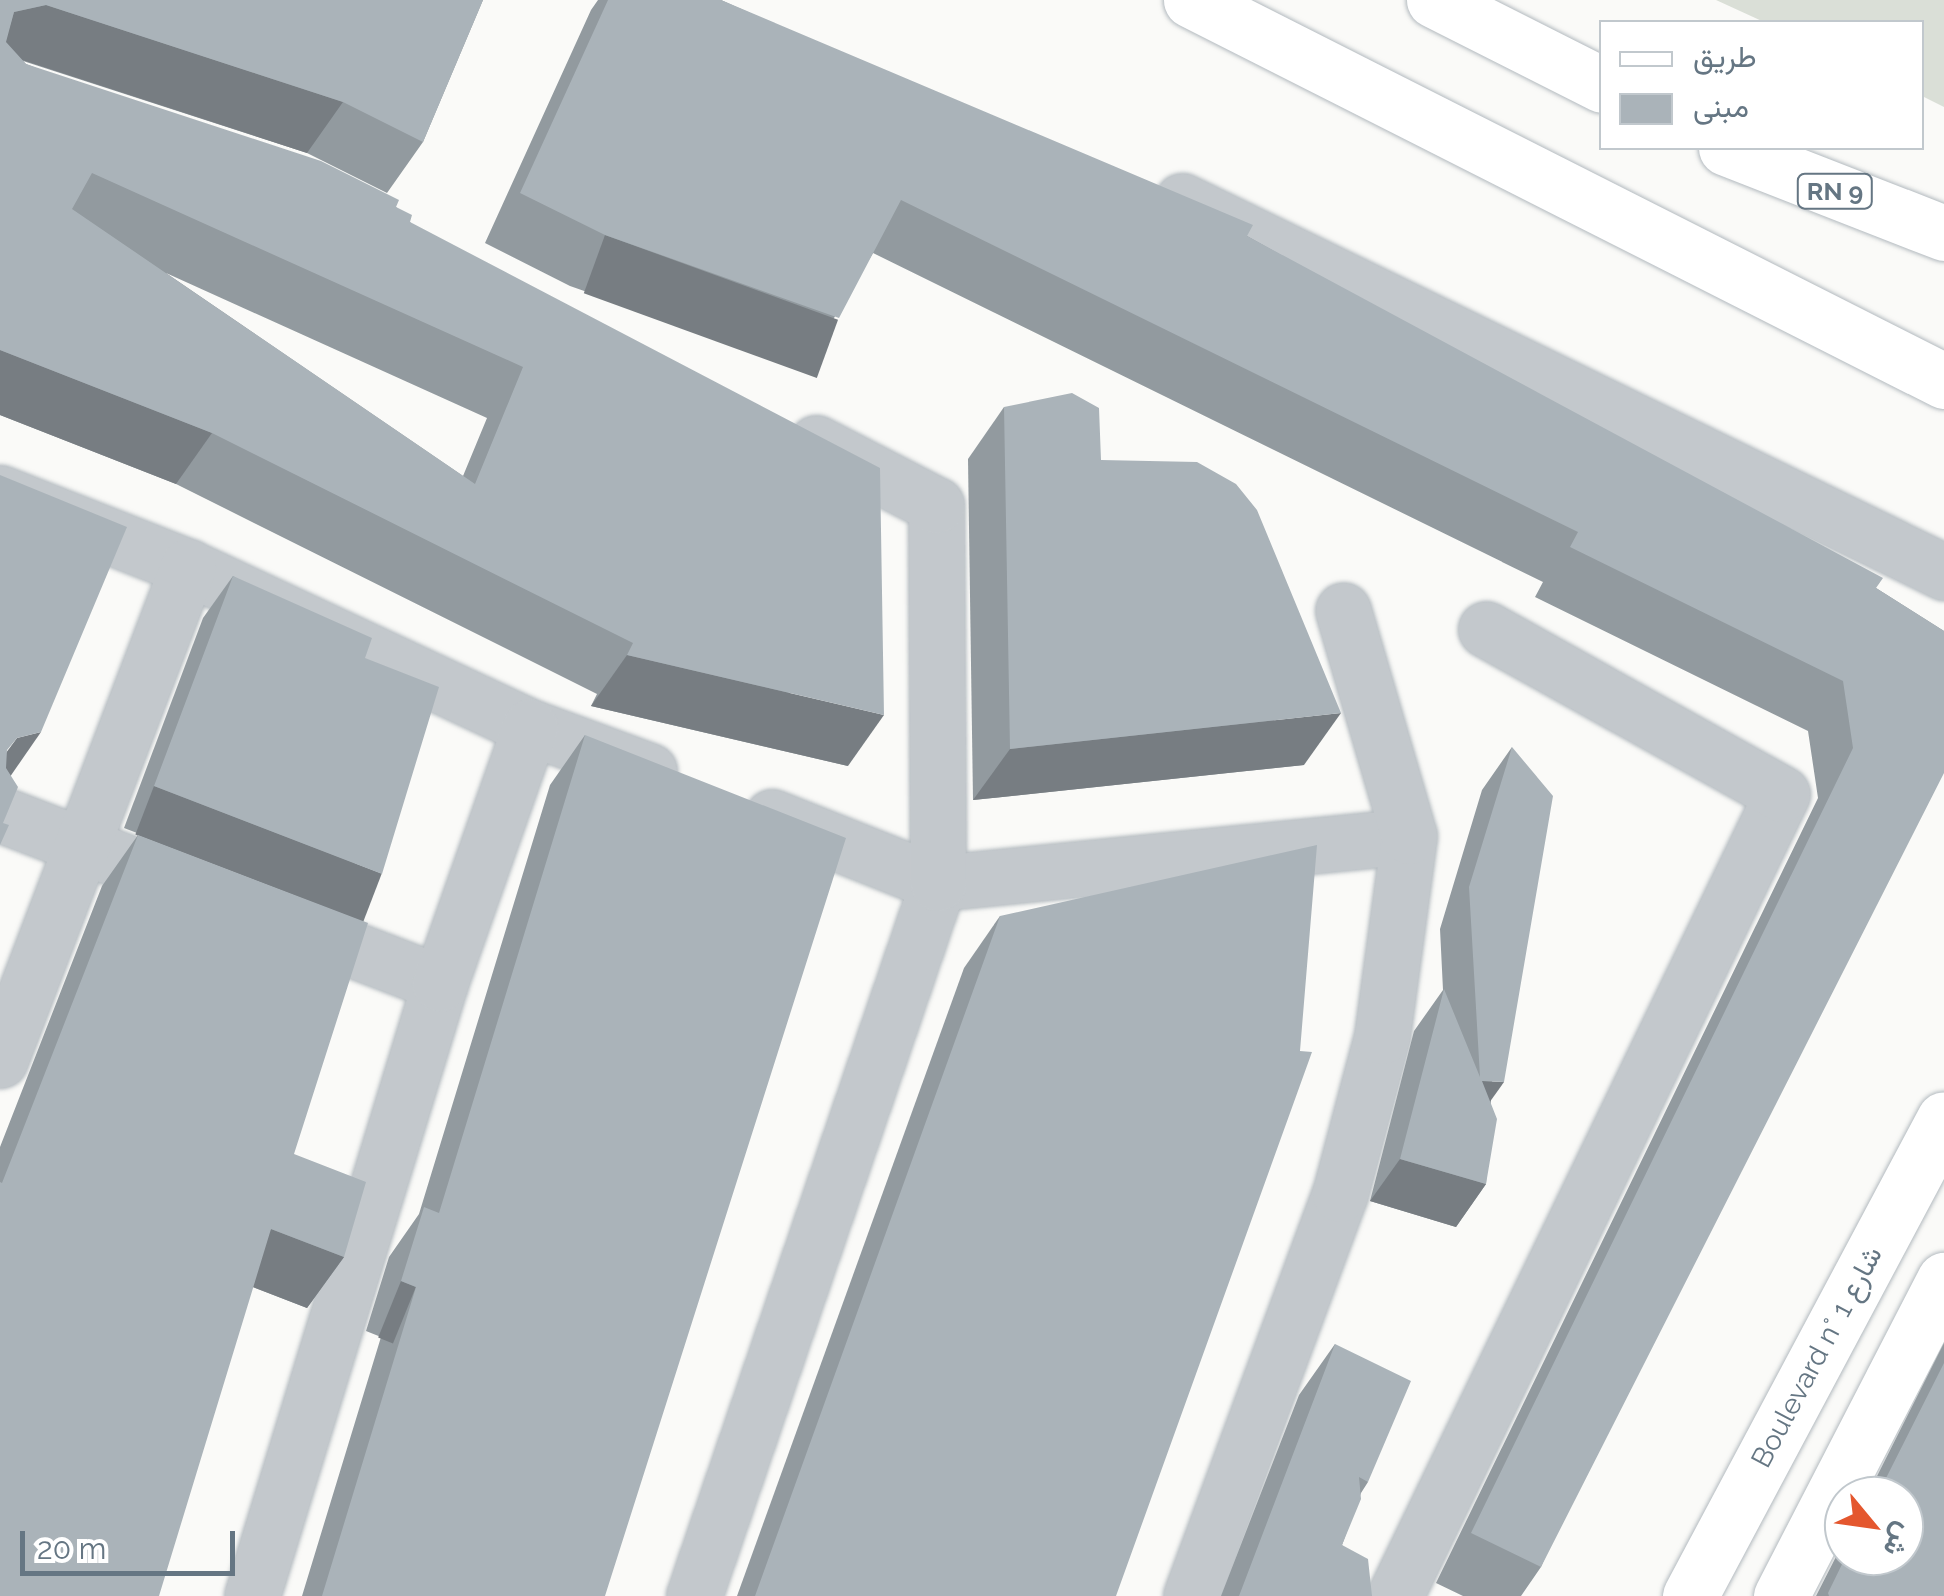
<!DOCTYPE html>
<html>
<head>
<meta charset="utf-8">
<style>
  body { margin:0 }
  #map { position:relative; width:1944px; height:1596px; overflow:hidden; background:#fafaf8; font-family:Raleway,Vazirmatn,sans-serif }
  div>[style] { position:absolute }
  .green>* { inset:0; background:#dadfd7 }
  .roads { filter:drop-shadow(0 0 2px #b3babf) drop-shadow(0 0 2px #b3babf) }
  .minor>* { height:55px; margin:-27.5px; padding:0 27.5px; transform-origin:27.5px; border-radius:27.5px; background:#c3c8cc }
  .secondary>* { height:55px; margin:-27.5px; padding:0 27.5px; transform-origin:27.5px; border-radius:27.5px; background:#fff }
  .primary>* { height:55px; margin:-27.5px; padding:0 27.5px; transform-origin:27.5px; border-radius:27.5px; background:#fff }
  .wall>* { inset:0; background:#929a9f }
  .shaded-wall>* { inset:0; background:#777d82; transform-origin:0 0 }
  .building>* { inset:0; background:#aab3b9 }
  span { translate:-50% -50%; white-space:nowrap; text-align:center; line-height:1.15; -webkit-text-stroke:10px #fff; paint-order:stroke }
  .shield-label span { padding:2px 8px; background:#fff; border:2px solid; border-radius:8px; -webkit-text-stroke-width:0 }
  .shield-label { font-size:25px; color:#657683; font-weight:700 }
  .street-label { font-size:28px; color:#657683 }
  .legend { position:absolute; left:1599px; top:20px; width:325px; height:130px; box-sizing:border-box; background:#fff; border:2px solid #c1c8cd; margin:0; padding:12px 18px; list-style:none; font-size:30px; color:#657683 }
  .legend li { display:flex; align-items:center; gap:20px; height:50px }
  .legend b { width:50px; border:2px solid #c1c8cd }
  .north { position:absolute; left:1824px; top:1476px; width:100px; height:100px; box-sizing:border-box; background:#fff; border:2px solid #c1c8cd; border-radius:50%; rotate:119deg; font-size:28px; font-weight:700; line-height:40px; text-align:center; color:#657683 }
  .north::after { content:''; display:block; margin:auto; width:35px; height:45px; background:#e4572e; clip-path:polygon(50% 0,100% 100%,50% 72%,0 100%) }
  .scale { position:absolute; left:20px; top:1531px; width:215px; height:45px; box-sizing:border-box; border:5px solid #657683; border-top:0; padding-left:12px; font-size:30px; line-height:35px; white-space:nowrap; color:#657683; -webkit-text-stroke:8px #fff; paint-order:stroke }
</style>
</head>
<body>
<div id="map">
  <div class="green">
    <i style="clip-path:polygon(1716px 0,1944px 0,1944px 107px,1922px 96px,1922px 22px,1764px 22px)"></i>
  </div>
  <div class="roads">
    <div class="minor">
      <i style="left:1182px;top:201px;width:848px;rotate:25.96deg"></i>
      <i style="left:0;top:493px;width:202px;rotate:21.5deg"></i>
      <i style="left:188px;top:567px;width:378px;rotate:25.1deg"></i>
      <i style="left:530px;top:727px;width:127px;rotate:20.3deg"></i>
      <i style="left:0;top:814px;width:204px;rotate:21deg"></i>
      <i style="left:772px;top:817px;width:179px;rotate:21.7deg"></i>
      <i style="left:938px;top:883px;width:473px;rotate:-5.7deg"></i>
      <i style="left:289px;top:925px;width:162px;rotate:21deg"></i>
      <i style="left:0;top:1060px;width:528px;rotate:-69.13deg"></i>
      <i style="left:252px;top:1596px;width:641px;rotate:-72.95deg"></i>
      <i style="left:440px;top:983px;width:271px;rotate:-70.6deg"></i>
      <i style="left:694px;top:1596px;width:754px;rotate:-71.11deg"></i>
      <i style="left:938px;top:883px;width:378px;rotate:-90.3deg"></i>
      <i style="left:936px;top:505px;width:135px;rotate:-152.7deg"></i>
      <i style="left:1191px;top:1596px;width:429px;rotate:-69.7deg"></i>
      <i style="left:1340px;top:1194px;width:163px;rotate:-75.1deg"></i>
      <i style="left:1382px;top:1036px;width:202px;rotate:-82.3deg"></i>
      <i style="left:1409px;top:836px;width:235px;rotate:-106.3deg"></i>
      <i style="left:1395px;top:1596px;width:890px;rotate:-64.24deg"></i>
      <i style="left:1782px;top:794px;width:339px;rotate:-150.9deg"></i>
    </div>
    <div class="secondary">
      <i style="left:1690px;top:1596px;width:540px;rotate:-61.96deg"></i>
      <i style="left:1781px;top:1596px;width:356px;rotate:-62.7deg"></i>
    </div>
    <div class="primary">
      <i style="left:1191px;top:0;width:844px;rotate:26.84deg"></i>
      <i style="left:1434px;top:0;width:188px;rotate:26.8deg"></i>
      <i style="left:1726px;top:148px;width:234px;rotate:21.3deg"></i>
    </div>
  </div>
  <div class="wall">
    <i style="clip-path:polygon(evenodd,0 0,483px 0,423px 142px,387px 193px,307px 153px,23px 61px,26px 64px,396px 207px,410px 222px,848px 766px,591px 706px,597px 694px,176px 484px,0 415px,0 0,166px 273px,487px 418px,463px 476px,166px 273px)"></i>
    <i style="clip-path:polygon(598px 0,721px 0,1247px 236px,1876px 588px,1944px 631px,1541px 1567px,1521px 1596px,1463px 1596px,1436px 1583px,1818px 798px,1808px 731px,1535px 597px,1543px 582px,873px 253px,804px 368px,570px 286px,485px 243px,591px 10px)"></i>
    <i style="clip-path:polygon(1004px 407px,1101px 460px,1304px 765px,973px 800px,968px 459px)"></i>
    <i style="clip-path:polygon(233px 576px,365px 658px,353px 916px,124px 828px,203px 618px)"></i>
    <i style="clip-path:polygon(585px 735px,605px 1596px,302px 1596px,381px 1337px,366px 1331px,389px 1257px,419px 1214px,550px 785px)"></i>
    <i style="clip-path:polygon(1512px 747px,1486px 1184px,1456px 1227px,1370px 1201px,1414px 1031px,1443px 990px,1440px 929px,1482px 790px)"></i>
    <i style="clip-path:polygon(138px 835px,344px 1257px,307px 1308px,253px 1287px,0 1596px,0 1147px,102px 886px)"></i>
    <i style="clip-path:polygon(1000px 916px,1116px 1596px,737px 1596px,964px 968px)"></i>
    <i style="clip-path:polygon(1944px 1343px,1944px 1596px,1816px 1596px,1844px 1541px,1844px 1556px,1904px 1556px,1904px 1496px,1867px 1496px)"></i>
    <i style="clip-path:polygon(1335px 1344px,1368px 1482px,1361px 1493px,1342px 1545px,1372px 1596px,1221px 1596px,1299px 1395px)"></i>
  </div>
  <div class="shaded-wall">
    <i style="clip-path:polygon(46px 5px,343px 102px,307px 153px,10px 56px,0 59px,14px 12px)"></i>
    <i style="left:605px;top:235px;width:248px;height:62px;rotate:20deg"></i>
    <i style="clip-path:polygon(0 350px,212px 433px,176px 484px,0 415px)"></i>
    <i style="clip-path:polygon(627px 655px,884px 715px,848px 766px,591px 706px)"></i>
    <i style="clip-path:polygon(1341px 713px,1304px 765px,973px 800px,1010px 749px)"></i>
    <i style="clip-path:polygon(41px 732px,5px 784px,0 761px,17px 738px)"></i>
    <i style="left:154px;top:786px;width:244px;height:52px;rotate:21deg"></i>
    <i style="clip-path:polygon(1482px 1081px,1504px 1082px,1474px 1124px)"></i>
    <i style="clip-path:polygon(1400px 1159px,1486px 1184px,1456px 1227px,1370px 1201px)"></i>
    <i style="clip-path:polygon(271px 1229px,344px 1257px,307px 1308px,235px 1280px)"></i>
    <i style="left:401px;top:1281px;width:16px;height:61px;rotate:22deg"></i>
  </div>
  <div class="building">
    <i style="clip-path:polygon(evenodd,0 0,483px 0,423px 142px,343px 102px,46px 5px,14px 12px,6px 42px,26px 64px,321px 161px,399px 200px,396px 207px,412px 215px,410px 222px,880px 468px,884px 715px,627px 655px,633px 643px,212px 433px,0 350px,0 0,92px 173px,523px 367px,475px 484px,72px 209px,92px 173px)"></i>
    <i style="clip-path:polygon(608px 0,721px 0,1253px 225px,1247px 236px,1883px 578px,1876px 588px,1944px 631px,1944px 773px,1541px 1567px,1471px 1533px,1853px 748px,1843px 681px,1570px 547px,1578px 532px,901px 200px,839px 318px,605px 235px,520px 193px)"></i>
    <i style="clip-path:polygon(1072px 393px,1099px 408px,1101px 460px,1197px 462px,1236px 484px,1257px 510px,1341px 713px,1010px 749px,1004px 407px)"></i>
    <i style="clip-path:polygon(0 475px,127px 527px,41px 732px,17px 738px,7px 750px,6px 768px,18px 787px,3px 823px,9px 825px,0 845px)"></i>
    <i style="clip-path:polygon(233px 576px,372px 638px,365px 658px,439px 687px,382px 874px,154px 786px)"></i>
    <i style="clip-path:polygon(585px 735px,846px 838px,605px 1596px,322px 1596px,416px 1287px,401px 1281px,424px 1207px,439px 1213px)"></i>
    <i style="clip-path:polygon(1512px 747px,1553px 796px,1504px 1082px,1482px 1081px,1497px 1119px,1486px 1184px,1400px 1159px,1444px 989px,1480px 1077px,1469px 887px)"></i>
    <i style="clip-path:polygon(138px 835px,368px 923px,294px 1154px,366px 1182px,344px 1257px,271px 1229px,159px 1596px,0 1596px,0 1182px,2px 1183px)"></i>
    <i style="clip-path:polygon(1317px 845px,1300px 1051px,1312px 1052px,1116px 1596px,755px 1596px,1000px 916px)"></i>
    <i style="clip-path:polygon(1335px 1344px,1411px 1381px,1368px 1482px,1359px 1477px,1361px 1499px,1342px 1545px,1368px 1559px,1372px 1596px,1239px 1596px)"></i>
    <i style="clip-path:polygon(1944px 1363px,1944px 1596px,1829px 1596px,1828px 1593px,1846px 1556px,1904px 1556px,1904px 1496px,1877px 1496px)"></i>
  </div>
  <div class="shield-label">
    <span style="left:1835px;top:191px">RN 9</span>
  </div>
  <div class="street-label">
    <span style="left:1817px;top:1357px;rotate:-62deg">Boulevard n° شارع 1</span>
  </div>
  <ul class="legend">
  <li><b style="height:12px;background:#fff"></b>طريق</li>
  <li><b style="height:28px;background:#aab3b9"></b>مبنى</li>
  </ul>
  <div class="north">ش</div>
  <div class="scale">20 m</div>
</div>
</body>
</html>
